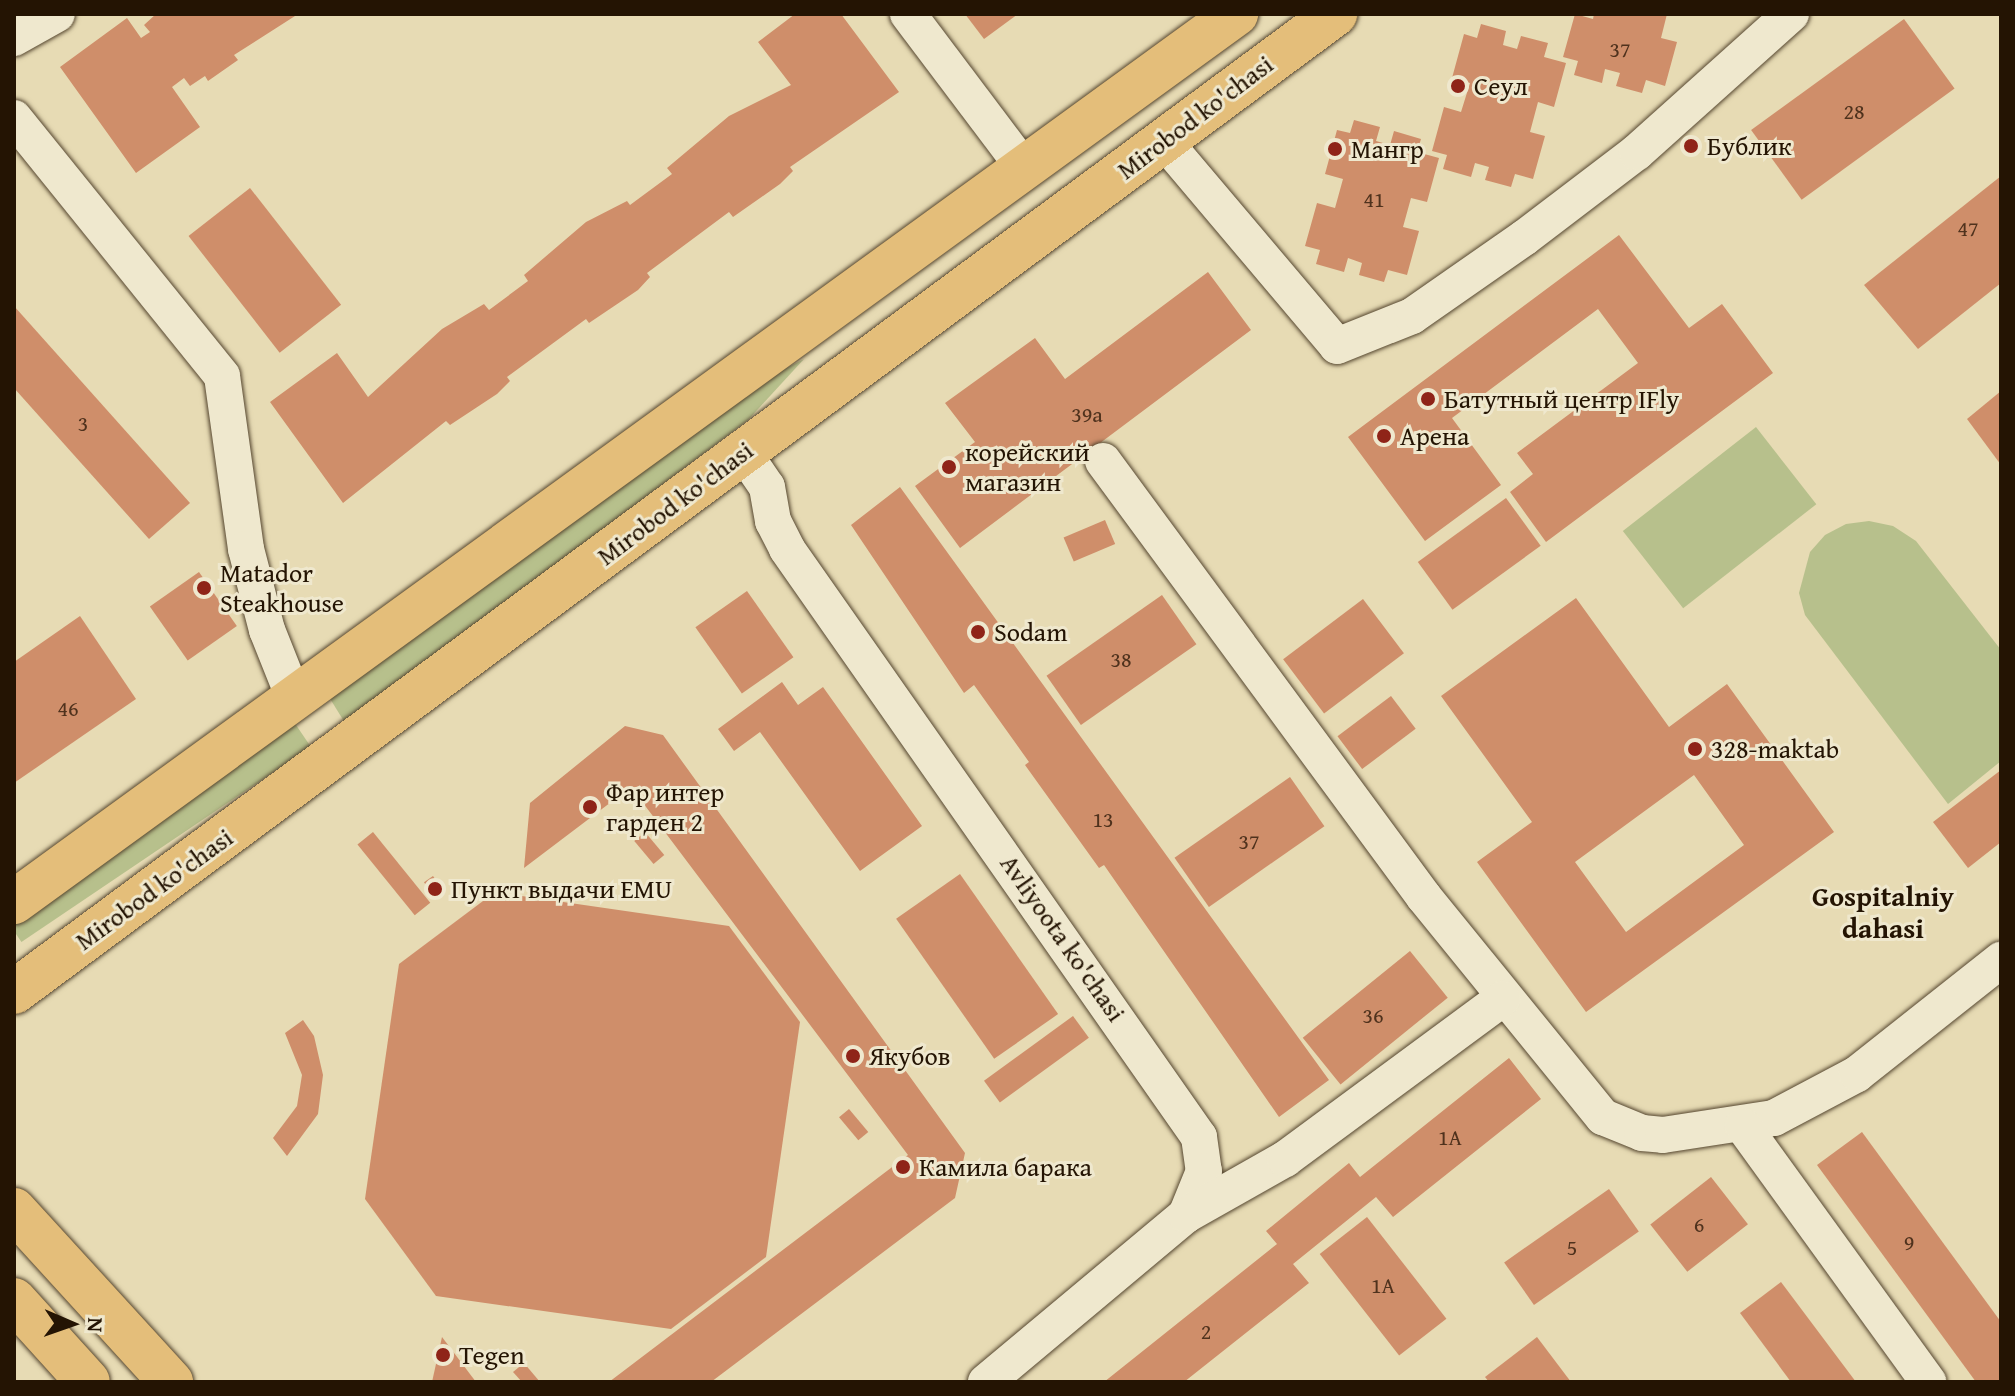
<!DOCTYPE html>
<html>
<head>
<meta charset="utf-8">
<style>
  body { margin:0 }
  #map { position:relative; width:2015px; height:1396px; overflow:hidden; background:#e7dbb4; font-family:"Gentium Book Plus",serif }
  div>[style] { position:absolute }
  .green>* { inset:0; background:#b7c08c; transform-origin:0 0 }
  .building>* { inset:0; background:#cf8e6a; transform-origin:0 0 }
  .roads { filter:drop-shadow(0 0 2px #55462f) drop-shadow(0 0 2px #55462f) }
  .minor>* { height:36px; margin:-18px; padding:0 18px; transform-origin:18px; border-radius:18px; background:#efe8ce }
  .major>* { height:44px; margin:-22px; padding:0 22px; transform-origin:22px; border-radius:22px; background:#e4be7a }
  .dots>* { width:22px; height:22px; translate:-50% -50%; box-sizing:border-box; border:4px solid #efe8ce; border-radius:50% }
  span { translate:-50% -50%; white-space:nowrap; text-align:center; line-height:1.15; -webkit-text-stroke:6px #efe8ce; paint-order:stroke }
  .number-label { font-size:22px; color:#4f321d }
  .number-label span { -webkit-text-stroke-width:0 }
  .poi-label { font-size:26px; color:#241403 }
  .left { translate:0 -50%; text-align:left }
  .street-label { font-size:26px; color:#241403 }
  .neighbourhood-label { font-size:28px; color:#241403; font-weight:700 }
  .frame { position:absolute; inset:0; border:16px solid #241403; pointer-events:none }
  .north { position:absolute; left:32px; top:1284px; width:80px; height:80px; -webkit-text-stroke:6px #efe8ce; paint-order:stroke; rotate:92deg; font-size:22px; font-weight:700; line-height:32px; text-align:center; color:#241403 }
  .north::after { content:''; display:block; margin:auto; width:28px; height:36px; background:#241403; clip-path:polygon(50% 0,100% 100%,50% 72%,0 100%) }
</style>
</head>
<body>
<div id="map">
  <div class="green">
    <i style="clip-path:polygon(804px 359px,748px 420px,345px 723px,329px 697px,730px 397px)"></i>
    <i style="left:1756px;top:427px;width:98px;height:169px;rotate:52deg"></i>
    <i style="clip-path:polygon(1869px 521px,1893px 526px,1916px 541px,2001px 650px,2001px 761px,1948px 804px,1805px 615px,1799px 593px,1810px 552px,1825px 535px,1846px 524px)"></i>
    <i style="left:294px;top:722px;width:30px;height:349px;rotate:56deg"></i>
  </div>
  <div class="building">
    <i style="clip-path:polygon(156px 14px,295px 16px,234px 55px,238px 60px,208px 81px,205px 76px,190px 86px,184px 78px,172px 87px,200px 127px,136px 173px,60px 67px,127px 18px,141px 38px,150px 32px,144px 25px)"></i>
    <i style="clip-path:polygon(795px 14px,841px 14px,899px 92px,790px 167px,793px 171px,780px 184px,733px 217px,729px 212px,647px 273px,650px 277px,638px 290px,589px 323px,586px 319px,507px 377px,510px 381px,497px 394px,450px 425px,446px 421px,343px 503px,270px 402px,337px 353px,368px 397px,442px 329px,484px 304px,489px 310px,528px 281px,524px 275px,586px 222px,627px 201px,630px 205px,672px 174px,667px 168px,729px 116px,791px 85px,758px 42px)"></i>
    <i style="clip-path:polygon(965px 14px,1018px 14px,984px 39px)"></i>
    <i style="clip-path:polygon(1575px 14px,1593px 19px,1594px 14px,1667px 14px,1661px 38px,1677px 42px,1665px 86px,1646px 80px,1642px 93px,1616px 86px,1620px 73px,1605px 69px,1602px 83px,1574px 75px,1578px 61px,1563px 57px)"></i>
    <i style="left:1904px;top:19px;width:86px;height:189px;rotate:54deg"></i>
    <i style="clip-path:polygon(1481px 24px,1506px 31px,1503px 45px,1517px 49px,1521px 36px,1548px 43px,1544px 57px,1566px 63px,1554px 107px,1538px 102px,1530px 132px,1545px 136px,1533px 179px,1515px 174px,1511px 187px,1485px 180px,1489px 167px,1475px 163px,1471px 177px,1443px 169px,1447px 155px,1432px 151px,1444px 107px,1461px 112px,1470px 83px,1452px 78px,1464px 34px,1477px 38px)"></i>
    <i style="clip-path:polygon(1354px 120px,1380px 127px,1376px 141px,1390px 145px,1394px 131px,1421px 139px,1417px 152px,1439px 158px,1427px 202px,1411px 198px,1403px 227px,1419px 231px,1407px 275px,1388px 270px,1384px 282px,1359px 275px,1362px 263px,1348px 258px,1344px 272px,1316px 264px,1320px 250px,1305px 246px,1317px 203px,1335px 208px,1343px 179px,1325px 174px,1337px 130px,1350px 133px)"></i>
    <i style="clip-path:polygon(2001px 176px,2001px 283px,1918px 349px,1864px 285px)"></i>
    <i style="left:250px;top:188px;width:148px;height:78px;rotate:52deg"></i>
    <i style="clip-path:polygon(1619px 235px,1689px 328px,1722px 304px,1773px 373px,1546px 542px,1510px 492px,1533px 474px,1517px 453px,1638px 363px,1598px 309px,1452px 418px,1501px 485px,1425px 541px,1348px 437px)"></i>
    <i style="clip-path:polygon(1208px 272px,1251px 330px,960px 548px,915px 486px,975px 442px,945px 403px,1035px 338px,1065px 379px)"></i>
    <i style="clip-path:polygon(14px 306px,190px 503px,149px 539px,14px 388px)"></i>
    <i style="clip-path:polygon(2001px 391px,2001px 465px,1967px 419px)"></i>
    <i style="clip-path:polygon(900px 487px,1329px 1080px,1279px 1117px,1104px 865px,1099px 868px,1025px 765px,1029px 762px,974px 685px,964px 693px,851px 525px)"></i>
    <i style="left:1506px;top:498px;width:59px;height:109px;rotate:54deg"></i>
    <i style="left:1105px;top:520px;width:26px;height:45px;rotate:67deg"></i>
    <i style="left:199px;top:572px;width:66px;height:60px;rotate:55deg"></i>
    <i style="left:747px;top:591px;width:81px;height:63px;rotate:55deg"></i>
    <i style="left:1162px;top:595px;width:60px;height:141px;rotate:55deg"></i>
    <i style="clip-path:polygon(evenodd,1576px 598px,1669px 727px,1727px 684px,1834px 832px,1586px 1012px,1477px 862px,1532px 822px,1441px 696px,1576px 598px,1694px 775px,1744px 845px,1626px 932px,1575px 862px,1694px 775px)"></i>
    <i style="left:1363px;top:599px;width:68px;height:100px;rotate:53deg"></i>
    <i style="clip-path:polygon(80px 616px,136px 699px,14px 783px,14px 662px)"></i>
    <i style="clip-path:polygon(782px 682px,798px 705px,823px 687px,922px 826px,860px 871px,760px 732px,734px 751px,718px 729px)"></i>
    <i style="left:1391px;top:696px;width:41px;height:67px;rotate:53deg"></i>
    <i style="clip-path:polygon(625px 726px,663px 735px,965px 1153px,955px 1198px,711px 1382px,609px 1382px,908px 1155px,631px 787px,524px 868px,530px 803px)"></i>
    <i style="clip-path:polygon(2001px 770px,2001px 842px,1968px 868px,1933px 822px)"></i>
    <i style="left:1290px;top:777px;width:60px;height:141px;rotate:55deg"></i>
    <i style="left:373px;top:832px;width:91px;height:20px;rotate:51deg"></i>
    <i style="left:645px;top:832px;width:30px;height:14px;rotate:50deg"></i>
    <i style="left:960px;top:874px;width:171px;height:78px;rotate:55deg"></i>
    <i style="left:433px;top:876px;width:21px;height:11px;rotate:55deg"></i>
    <i style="clip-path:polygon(495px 892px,729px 926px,800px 1022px,766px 1257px,671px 1329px,436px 1296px,365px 1199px,399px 964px)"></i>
    <i style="left:1410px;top:951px;width:60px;height:138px;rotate:51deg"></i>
    <i style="left:1073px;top:1016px;width:27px;height:110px;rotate:54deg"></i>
    <i style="clip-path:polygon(303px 1020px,314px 1036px,323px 1075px,318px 1114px,287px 1156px,273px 1138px,297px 1106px,302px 1075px,285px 1033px)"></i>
    <i style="clip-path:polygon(1509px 1058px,1541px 1099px,1393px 1217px,1376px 1197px,1293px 1264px,1309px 1283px,1184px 1382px,1104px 1382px,1277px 1244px,1266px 1231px,1349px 1163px,1360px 1177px)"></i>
    <i style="left:849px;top:1109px;width:30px;height:13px;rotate:50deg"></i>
    <i style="clip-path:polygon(1862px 1132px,2001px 1322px,2001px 1382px,1976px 1382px,1817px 1165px)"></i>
    <i style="left:1711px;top:1177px;width:60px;height:77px;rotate:52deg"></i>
    <i style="left:1609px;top:1189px;width:52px;height:128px;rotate:55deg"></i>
    <i style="left:1367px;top:1217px;width:129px;height:60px;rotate:52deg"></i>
    <i style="clip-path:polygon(1781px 1282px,1856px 1382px,1791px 1382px,1740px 1313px)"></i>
    <i style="clip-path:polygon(442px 1337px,476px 1382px,432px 1382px)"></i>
    <i style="clip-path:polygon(1537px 1337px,1571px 1382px,1489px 1382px,1485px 1377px)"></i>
    <i style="clip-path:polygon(524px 1363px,540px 1382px,522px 1382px,513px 1372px)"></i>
  </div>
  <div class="roads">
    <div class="minor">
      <i style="left:908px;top:14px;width:193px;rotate:53deg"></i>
      <i style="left:14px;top:38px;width:49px;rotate:-29.2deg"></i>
      <i style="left:14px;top:118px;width:331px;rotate:51.1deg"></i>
      <i style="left:222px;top:376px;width:175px;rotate:82.1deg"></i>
      <i style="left:246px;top:549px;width:84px;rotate:75.5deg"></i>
      <i style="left:267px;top:630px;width:73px;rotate:68.3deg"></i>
      <i style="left:1164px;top:141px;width:268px;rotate:49.8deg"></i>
      <i style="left:1337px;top:346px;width:81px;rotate:-21.8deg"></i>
      <i style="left:1412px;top:316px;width:136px;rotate:-34.9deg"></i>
      <i style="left:1524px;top:238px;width:142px;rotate:-37.3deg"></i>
      <i style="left:1637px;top:152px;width:207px;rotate:-41.9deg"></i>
      <i style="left:743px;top:452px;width:42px;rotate:55.6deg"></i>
      <i style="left:767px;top:487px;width:35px;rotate:80deg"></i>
      <i style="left:773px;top:521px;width:31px;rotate:63deg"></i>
      <i style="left:787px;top:549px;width:718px;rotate:54.98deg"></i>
      <i style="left:1199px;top:1137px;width:34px;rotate:82deg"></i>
      <i style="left:1204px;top:1171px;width:48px;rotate:112.2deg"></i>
      <i style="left:1186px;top:1215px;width:261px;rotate:140.1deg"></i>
      <i style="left:1103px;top:461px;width:541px;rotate:53.64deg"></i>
      <i style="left:1424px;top:897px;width:284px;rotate:50.9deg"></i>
      <i style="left:1603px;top:1117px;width:42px;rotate:22.3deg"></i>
      <i style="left:1642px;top:1133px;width:21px;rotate:5deg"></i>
      <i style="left:1663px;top:1135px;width:112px;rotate:-8.7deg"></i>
      <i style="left:1774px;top:1118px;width:94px;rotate:-27.9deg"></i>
      <i style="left:1857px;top:1074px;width:184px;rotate:-38.4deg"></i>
      <i style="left:1743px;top:1126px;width:316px;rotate:54.1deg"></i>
      <i style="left:1186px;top:1215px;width:114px;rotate:-29.5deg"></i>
      <i style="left:1285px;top:1159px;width:270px;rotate:-36.4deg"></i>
    </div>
    <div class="major">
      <i style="left:14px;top:902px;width:1511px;rotate:-36.01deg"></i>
      <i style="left:14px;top:992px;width:1644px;rotate:-36.51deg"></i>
      <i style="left:14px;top:1210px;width:233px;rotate:47.6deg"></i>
      <i style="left:14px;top:1300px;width:110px;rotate:47.9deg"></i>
    </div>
  </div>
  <div class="dots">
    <i style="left:1458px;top:86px;background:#8f2418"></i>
    <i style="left:1691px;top:146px;background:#8f2418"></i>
    <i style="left:1335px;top:149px;background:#8f2418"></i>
    <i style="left:1428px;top:399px;background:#8f2418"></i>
    <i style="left:1384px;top:436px;background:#8f2418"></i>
    <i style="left:949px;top:467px;background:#8f2418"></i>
    <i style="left:204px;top:588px;background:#8f2418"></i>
    <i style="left:978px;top:632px;background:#8f2418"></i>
    <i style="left:1695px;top:749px;background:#8f2418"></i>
    <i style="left:590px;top:807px;background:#8f2418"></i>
    <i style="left:435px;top:889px;background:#8f2418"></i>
    <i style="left:853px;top:1056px;background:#8f2418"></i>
    <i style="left:903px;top:1167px;background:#8f2418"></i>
    <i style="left:443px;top:1355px;background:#8f2418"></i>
  </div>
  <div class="number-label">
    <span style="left:1620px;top:50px">37</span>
    <span style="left:1854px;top:112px">28</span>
    <span style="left:1374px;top:200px">41</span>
    <span style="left:1968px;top:229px">47</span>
    <span style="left:1087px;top:415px">39а</span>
    <span style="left:83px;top:424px">3</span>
    <span style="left:1121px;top:660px">38</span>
    <span style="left:68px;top:709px">46</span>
    <span style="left:1103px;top:820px">13</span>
    <span style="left:1249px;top:842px">37</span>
    <span style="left:1373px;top:1016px">36</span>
    <span style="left:1450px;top:1138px">1А</span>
    <span style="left:1699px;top:1225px">6</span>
    <span style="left:1909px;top:1243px">9</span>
    <span style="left:1572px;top:1248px">5</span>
    <span style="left:1383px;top:1286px">1А</span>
    <span style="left:1206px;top:1332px">2</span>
  </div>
  <div class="poi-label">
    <span class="left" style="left:1474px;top:86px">Сеул</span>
    <span class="left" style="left:1707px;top:146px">Бублик</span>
    <span class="left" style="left:1351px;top:149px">Мангр</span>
    <span class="left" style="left:1444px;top:399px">Батутный центр IFly</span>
    <span class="left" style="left:1400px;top:436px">Арена</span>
    <span class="left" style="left:965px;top:467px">корейский<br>магазин</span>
    <span class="left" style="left:220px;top:588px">Matador<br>Steakhouse</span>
    <span class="left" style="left:994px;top:632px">Sodam</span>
    <span class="left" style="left:1711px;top:749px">328-maktab</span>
    <span class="left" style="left:606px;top:807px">Фар интер<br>гарден 2</span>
    <span class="left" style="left:451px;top:889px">Пункт выдачи EMU</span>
    <span class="left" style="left:869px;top:1056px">Якубов</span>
    <span class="left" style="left:919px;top:1167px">Камила барака</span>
    <span class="left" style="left:459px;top:1355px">Tegen</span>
  </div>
  <div class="street-label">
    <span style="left:1195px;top:117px;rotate:-37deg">Mirobod ko'chasi</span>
    <span style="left:675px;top:503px;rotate:-37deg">Mirobod ko'chasi</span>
    <span style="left:154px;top:889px;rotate:-36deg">Mirobod ko'chasi</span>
    <span style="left:1063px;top:938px;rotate:55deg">Avliyoota ko'chasi</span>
  </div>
  <div class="neighbourhood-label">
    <span style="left:1883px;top:912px">Gospitalniy<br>dahasi</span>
  </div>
  <div class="frame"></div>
  <div class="north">N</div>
</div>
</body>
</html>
